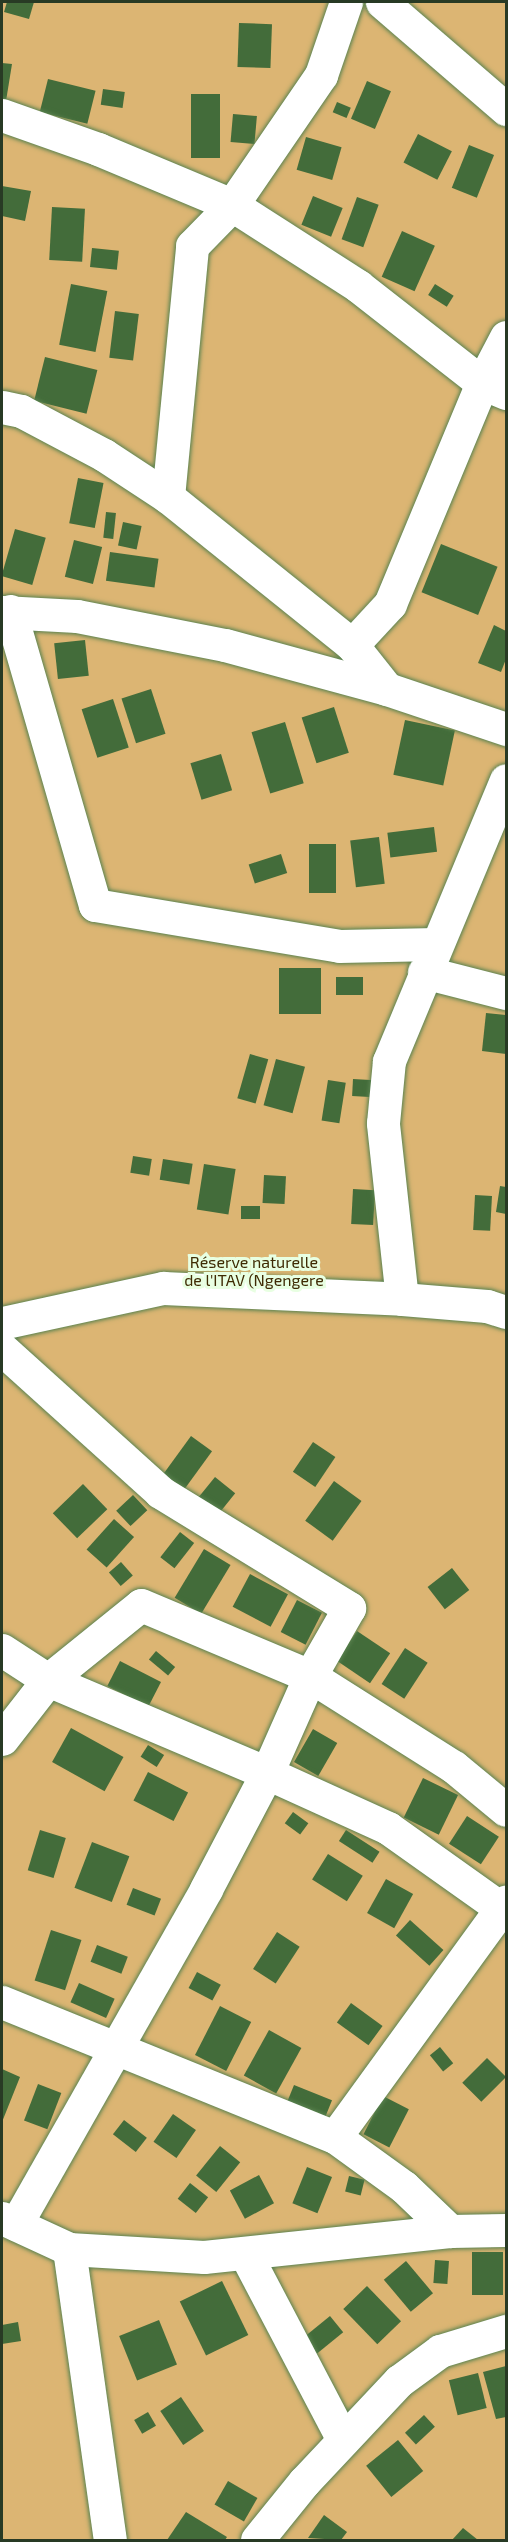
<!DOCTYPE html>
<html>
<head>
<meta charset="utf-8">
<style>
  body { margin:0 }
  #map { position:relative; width:508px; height:2542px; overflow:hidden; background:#b7e5ad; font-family:"Exo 2",sans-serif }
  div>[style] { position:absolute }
  .green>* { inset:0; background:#dcb573; transform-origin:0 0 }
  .building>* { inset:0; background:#436c3a; transform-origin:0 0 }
  .roads { filter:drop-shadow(0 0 2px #59824f) drop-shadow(0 0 2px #59824f) }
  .minor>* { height:33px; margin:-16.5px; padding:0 16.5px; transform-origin:16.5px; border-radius:16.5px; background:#fff }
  span { translate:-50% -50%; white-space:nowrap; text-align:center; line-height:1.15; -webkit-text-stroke:6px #e8ffe2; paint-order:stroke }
  .park-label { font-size:16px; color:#3e2a03 }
  .frame { position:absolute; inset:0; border:3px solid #283a24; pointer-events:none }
</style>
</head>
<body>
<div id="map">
  <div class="green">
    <i style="left:2px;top:2px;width:504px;height:2538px"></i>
  </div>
  <div class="building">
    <i style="clip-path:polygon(7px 2px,34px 2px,29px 19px,4px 12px)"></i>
    <i style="left:239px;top:23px;width:33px;height:44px;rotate:2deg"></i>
    <i style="clip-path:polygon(2px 63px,12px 64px,6px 101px,2px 100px)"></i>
    <i style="left:48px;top:79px;width:49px;height:34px;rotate:14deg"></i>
    <i style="left:367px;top:81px;width:26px;height:41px;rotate:23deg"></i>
    <i style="left:103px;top:89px;width:22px;height:16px;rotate:8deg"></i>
    <i style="left:191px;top:94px;width:29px;height:64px"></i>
    <i style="left:337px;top:102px;width:15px;height:11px;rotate:23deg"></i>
    <i style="left:233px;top:114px;width:24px;height:28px;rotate:5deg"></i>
    <i style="left:418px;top:134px;width:38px;height:32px;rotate:27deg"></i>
    <i style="left:306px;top:137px;width:37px;height:34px;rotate:16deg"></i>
    <i style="left:469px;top:145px;width:27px;height:46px;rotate:22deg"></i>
    <i style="clip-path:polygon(2px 186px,31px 191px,25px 221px,2px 216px)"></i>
    <i style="left:313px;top:196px;width:32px;height:31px;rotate:22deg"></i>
    <i style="left:357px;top:197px;width:23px;height:45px;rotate:20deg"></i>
    <i style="left:52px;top:207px;width:33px;height:53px;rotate:3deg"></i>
    <i style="left:402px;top:231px;width:36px;height:50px;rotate:24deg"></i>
    <i style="left:92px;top:248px;width:27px;height:19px;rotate:6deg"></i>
    <i style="left:71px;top:284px;width:37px;height:62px;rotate:11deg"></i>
    <i style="left:435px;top:284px;width:22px;height:13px;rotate:32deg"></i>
    <i style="left:115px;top:311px;width:24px;height:47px;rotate:7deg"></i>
    <i style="left:45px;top:357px;width:54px;height:45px;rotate:14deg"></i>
    <i style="left:78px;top:478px;width:26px;height:46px;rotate:11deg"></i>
    <i style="left:106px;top:512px;width:10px;height:26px;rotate:6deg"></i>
    <i style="left:123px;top:522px;width:19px;height:24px;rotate:12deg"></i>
    <i style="left:15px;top:529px;width:32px;height:49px;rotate:16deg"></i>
    <i style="left:74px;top:540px;width:29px;height:38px;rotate:14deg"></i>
    <i style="left:441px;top:544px;width:61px;height:52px;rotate:22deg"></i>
    <i style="left:110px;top:552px;width:49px;height:29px;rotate:8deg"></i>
    <i style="clip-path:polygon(494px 625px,506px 631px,506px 659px,501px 672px,478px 663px)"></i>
    <i style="left:85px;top:640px;width:36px;height:31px;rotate:84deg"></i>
    <i style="left:151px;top:689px;width:47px;height:31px;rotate:72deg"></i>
    <i style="left:113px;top:699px;width:51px;height:33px;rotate:72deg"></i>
    <i style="left:334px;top:707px;width:48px;height:34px;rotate:72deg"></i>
    <i style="left:405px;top:720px;width:51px;height:56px;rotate:12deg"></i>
    <i style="left:285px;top:722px;width:64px;height:35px;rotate:73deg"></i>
    <i style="left:221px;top:754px;width:38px;height:32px;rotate:73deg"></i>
    <i style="left:434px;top:827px;width:25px;height:47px;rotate:83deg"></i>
    <i style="left:379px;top:837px;width:47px;height:29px;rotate:83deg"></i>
    <i style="left:309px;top:844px;width:27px;height:49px"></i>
    <i style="left:281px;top:854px;width:20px;height:34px;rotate:72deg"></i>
    <i style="left:279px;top:968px;width:42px;height:46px"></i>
    <i style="left:336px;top:977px;width:27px;height:18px"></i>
    <i style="clip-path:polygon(486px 1013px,506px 1015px,506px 1054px,482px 1051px)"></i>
    <i style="left:250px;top:1054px;width:19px;height:46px;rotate:16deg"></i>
    <i style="left:276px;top:1059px;width:30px;height:48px;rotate:15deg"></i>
    <i style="left:353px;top:1079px;width:22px;height:17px;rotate:3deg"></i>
    <i style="left:328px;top:1080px;width:18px;height:41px;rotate:9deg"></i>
    <i style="left:133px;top:1156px;width:19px;height:17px;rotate:9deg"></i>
    <i style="left:163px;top:1159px;width:30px;height:21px;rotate:9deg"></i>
    <i style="left:204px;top:1164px;width:32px;height:46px;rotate:9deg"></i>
    <i style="left:264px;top:1175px;width:22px;height:28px;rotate:3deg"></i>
    <i style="clip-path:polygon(500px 1186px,506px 1187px,506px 1214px,496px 1212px)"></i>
    <i style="left:353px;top:1189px;width:22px;height:35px;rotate:3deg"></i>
    <i style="left:475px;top:1195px;width:17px;height:35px;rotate:3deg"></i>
    <i style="left:241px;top:1206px;width:19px;height:13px"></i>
    <i style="left:191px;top:1436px;width:26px;height:47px;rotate:36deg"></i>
    <i style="left:313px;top:1442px;width:27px;height:36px;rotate:34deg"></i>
    <i style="left:215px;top:1477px;width:26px;height:29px;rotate:39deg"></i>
    <i style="left:334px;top:1481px;width:34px;height:49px;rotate:36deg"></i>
    <i style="left:83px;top:1484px;width:35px;height:42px;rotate:46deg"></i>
    <i style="left:133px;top:1495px;width:21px;height:23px;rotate:47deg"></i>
    <i style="left:114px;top:1519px;width:27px;height:41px;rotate:42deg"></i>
    <i style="left:180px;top:1532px;width:18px;height:32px;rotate:38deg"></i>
    <i style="left:204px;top:1549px;width:31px;height:57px;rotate:31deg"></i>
    <i style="left:121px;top:1562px;width:18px;height:16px;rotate:49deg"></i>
    <i style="left:452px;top:1568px;width:28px;height:31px;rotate:52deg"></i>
    <i style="left:250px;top:1574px;width:43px;height:37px;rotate:28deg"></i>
    <i style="left:297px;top:1600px;width:28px;height:36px;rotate:27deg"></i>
    <i style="left:357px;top:1631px;width:40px;height:36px;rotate:34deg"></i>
    <i style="left:405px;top:1648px;width:27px;height:43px;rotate:33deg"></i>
    <i style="left:156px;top:1651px;width:25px;height:11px;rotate:40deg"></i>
    <i style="left:120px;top:1661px;width:46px;height:28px;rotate:27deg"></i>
    <i style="left:71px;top:1728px;width:60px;height:39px;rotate:29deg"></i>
    <i style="left:313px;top:1729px;width:28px;height:38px;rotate:30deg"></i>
    <i style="left:148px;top:1745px;width:19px;height:14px;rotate:32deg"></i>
    <i style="left:148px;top:1772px;width:45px;height:32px;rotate:27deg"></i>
    <i style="left:423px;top:1778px;width:39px;height:44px;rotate:26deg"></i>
    <i style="left:293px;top:1812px;width:19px;height:14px;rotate:36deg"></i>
    <i style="left:467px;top:1816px;width:38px;height:33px;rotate:33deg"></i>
    <i style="left:40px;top:1830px;width:27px;height:42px;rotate:17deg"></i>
    <i style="left:346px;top:1830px;width:40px;height:13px;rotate:33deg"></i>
    <i style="left:92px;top:1842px;width:40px;height:49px;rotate:21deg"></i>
    <i style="left:328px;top:1854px;width:41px;height:30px;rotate:32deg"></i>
    <i style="left:386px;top:1879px;width:31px;height:39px;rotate:29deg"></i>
    <i style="left:133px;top:1888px;width:30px;height:18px;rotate:21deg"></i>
    <i style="left:410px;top:1920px;width:45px;height:21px;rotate:42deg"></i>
    <i style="left:51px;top:1930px;width:32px;height:53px;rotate:18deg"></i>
    <i style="left:277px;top:1932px;width:27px;height:44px;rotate:33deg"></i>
    <i style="left:97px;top:1945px;width:33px;height:18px;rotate:21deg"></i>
    <i style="left:197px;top:1972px;width:27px;height:18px;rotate:28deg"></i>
    <i style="left:79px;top:1983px;width:39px;height:21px;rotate:24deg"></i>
    <i style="left:351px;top:2003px;width:39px;height:24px;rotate:36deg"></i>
    <i style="left:220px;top:2006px;width:35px;height:55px;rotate:27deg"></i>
    <i style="left:269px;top:2030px;width:37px;height:52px;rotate:29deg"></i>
    <i style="left:440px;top:2047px;width:21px;height:13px;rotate:51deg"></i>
    <i style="left:487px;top:2058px;width:27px;height:35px;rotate:45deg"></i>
    <i style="clip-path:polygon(2px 2069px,20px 2077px,2px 2122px)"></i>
    <i style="left:38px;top:2084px;width:25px;height:39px;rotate:21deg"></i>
    <i style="left:294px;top:2085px;width:41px;height:18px;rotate:22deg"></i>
    <i style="left:383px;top:2096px;width:29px;height:43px;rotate:27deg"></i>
    <i style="left:173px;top:2114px;width:28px;height:34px;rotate:35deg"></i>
    <i style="left:124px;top:2120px;width:29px;height:18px;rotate:38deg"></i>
    <i style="left:220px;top:2146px;width:26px;height:38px;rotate:39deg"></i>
    <i style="left:307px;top:2167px;width:27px;height:39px;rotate:22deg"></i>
    <i style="left:259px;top:2175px;width:32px;height:33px;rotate:62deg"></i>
    <i style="left:349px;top:2176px;width:16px;height:16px;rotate:14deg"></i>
    <i style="left:190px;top:2183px;width:23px;height:20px;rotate:38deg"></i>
    <i style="left:472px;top:2252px;width:31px;height:43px"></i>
    <i style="left:435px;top:2260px;width:14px;height:23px;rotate:4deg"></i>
    <i style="left:406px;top:2261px;width:42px;height:29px;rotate:50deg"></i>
    <i style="left:222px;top:2281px;width:60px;height:47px;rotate:64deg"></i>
    <i style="left:367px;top:2286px;width:49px;height:33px;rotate:46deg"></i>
    <i style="left:330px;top:2316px;width:21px;height:34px;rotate:51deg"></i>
    <i style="left:159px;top:2320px;width:48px;height:43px;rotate:68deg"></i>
    <i style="clip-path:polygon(18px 2322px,21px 2341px,2px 2344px,2px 2325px)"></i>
    <i style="clip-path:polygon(506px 2366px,506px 2417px,496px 2419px,483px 2372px)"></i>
    <i style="left:478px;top:2373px;width:36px;height:30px;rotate:76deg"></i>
    <i style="left:181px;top:2397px;width:41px;height:25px;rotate:56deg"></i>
    <i style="left:148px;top:2412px;width:16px;height:16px;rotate:60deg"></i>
    <i style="left:424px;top:2415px;width:16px;height:26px;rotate:47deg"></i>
    <i style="left:398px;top:2440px;width:40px;height:41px;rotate:51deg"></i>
    <i style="left:228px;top:2481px;width:34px;height:27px;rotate:30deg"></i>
    <i style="clip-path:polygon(186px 2512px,227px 2537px,225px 2540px,167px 2540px)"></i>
    <i style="clip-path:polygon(324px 2515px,347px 2532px,341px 2540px,308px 2538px)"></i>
    <i style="clip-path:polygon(463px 2528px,478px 2540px,452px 2540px)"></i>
  </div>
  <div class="roads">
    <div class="minor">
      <i style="left:382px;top:2px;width:164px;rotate:40.8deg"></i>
      <i style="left:2px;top:115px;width:102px;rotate:19.5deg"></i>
      <i style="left:98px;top:149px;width:145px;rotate:22.7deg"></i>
      <i style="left:232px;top:205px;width:150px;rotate:32.7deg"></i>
      <i style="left:358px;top:286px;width:157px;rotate:38deg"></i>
      <i style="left:482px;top:383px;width:26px;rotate:23deg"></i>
      <i style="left:2px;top:407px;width:19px;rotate:12deg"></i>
      <i style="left:21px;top:411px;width:94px;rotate:27.9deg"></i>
      <i style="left:104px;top:455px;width:77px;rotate:33.3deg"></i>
      <i style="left:168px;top:497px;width:236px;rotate:38.8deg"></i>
      <i style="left:352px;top:645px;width:56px;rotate:51.5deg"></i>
      <i style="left:168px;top:497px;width:252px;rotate:-84.5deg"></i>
      <i style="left:192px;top:246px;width:57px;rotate:-45.7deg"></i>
      <i style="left:232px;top:205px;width:158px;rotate:-55.6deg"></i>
      <i style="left:321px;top:75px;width:77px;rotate:-71.1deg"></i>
      <i style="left:10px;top:611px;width:306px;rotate:73.9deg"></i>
      <i style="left:95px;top:905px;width:247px;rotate:9.5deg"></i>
      <i style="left:339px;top:946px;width:97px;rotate:-1.2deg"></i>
      <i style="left:2px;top:612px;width:75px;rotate:3.1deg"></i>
      <i style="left:77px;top:616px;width:151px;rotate:11.1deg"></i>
      <i style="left:225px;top:645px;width:168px;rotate:15.2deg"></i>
      <i style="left:387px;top:689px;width:126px;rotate:18.6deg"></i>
      <i style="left:352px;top:645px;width:56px;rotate:-47.2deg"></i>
      <i style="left:390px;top:604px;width:239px;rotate:-67.4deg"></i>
      <i style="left:482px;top:383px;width:52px;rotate:-62.4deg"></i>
      <i style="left:424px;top:972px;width:85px;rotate:14.4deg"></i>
      <i style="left:402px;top:1299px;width:177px;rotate:-96.2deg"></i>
      <i style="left:383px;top:1123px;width:62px;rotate:-84.5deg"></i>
      <i style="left:389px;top:1061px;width:304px;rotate:-67.4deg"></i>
      <i style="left:2px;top:1323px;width:165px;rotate:-12.3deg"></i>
      <i style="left:163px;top:1288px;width:239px;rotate:2.6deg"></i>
      <i style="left:402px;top:1299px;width:85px;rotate:4.7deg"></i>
      <i style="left:487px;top:1306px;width:20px;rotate:18deg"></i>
      <i style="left:2px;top:1349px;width:213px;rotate:42.1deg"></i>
      <i style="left:160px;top:1492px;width:222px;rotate:31.5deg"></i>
      <i style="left:349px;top:1608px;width:78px;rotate:119.8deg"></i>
      <i style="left:310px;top:1676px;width:106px;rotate:113.9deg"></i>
      <i style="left:267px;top:1773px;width:238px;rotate:-157deg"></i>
      <i style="left:48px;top:1680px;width:55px;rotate:-146.9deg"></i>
      <i style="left:2px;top:1739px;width:75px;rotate:-52.1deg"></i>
      <i style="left:48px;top:1680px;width:119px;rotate:-38.9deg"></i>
      <i style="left:141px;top:1605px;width:183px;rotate:22.8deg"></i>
      <i style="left:310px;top:1676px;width:170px;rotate:32.3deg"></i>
      <i style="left:454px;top:1767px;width:67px;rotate:39.6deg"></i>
      <i style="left:2px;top:2002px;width:359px;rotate:22.1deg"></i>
      <i style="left:335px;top:2137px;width:85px;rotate:35.9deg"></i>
      <i style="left:404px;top:2187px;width:64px;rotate:43.7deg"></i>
      <i style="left:335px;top:2137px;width:291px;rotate:-54deg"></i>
      <i style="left:2px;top:2218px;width:74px;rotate:24.8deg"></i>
      <i style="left:69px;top:2249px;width:135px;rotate:3.4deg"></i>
      <i style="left:204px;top:2257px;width:247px;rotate:-6deg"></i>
      <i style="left:450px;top:2231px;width:56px;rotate:-1deg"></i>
      <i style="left:16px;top:2224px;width:385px;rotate:-60.4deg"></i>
      <i style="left:206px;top:1889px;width:131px;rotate:-62.3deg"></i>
      <i style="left:267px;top:1773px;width:133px;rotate:24.4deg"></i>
      <i style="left:388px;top:1828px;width:140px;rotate:35.4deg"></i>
      <i style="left:69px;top:2249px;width:294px;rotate:82deg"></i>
      <i style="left:245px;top:2253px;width:211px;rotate:62.3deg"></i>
      <i style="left:257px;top:2540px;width:75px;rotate:-51deg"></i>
      <i style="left:304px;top:2482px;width:139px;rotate:-46.8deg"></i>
      <i style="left:399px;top:2381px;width:51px;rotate:-36.2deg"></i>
      <i style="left:440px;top:2351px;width:69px;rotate:-16.9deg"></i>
    </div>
  </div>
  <div class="park-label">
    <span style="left:254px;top:1271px">Réserve naturelle<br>de l'ITAV (Ngengere</span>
  </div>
  <div class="frame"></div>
</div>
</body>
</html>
